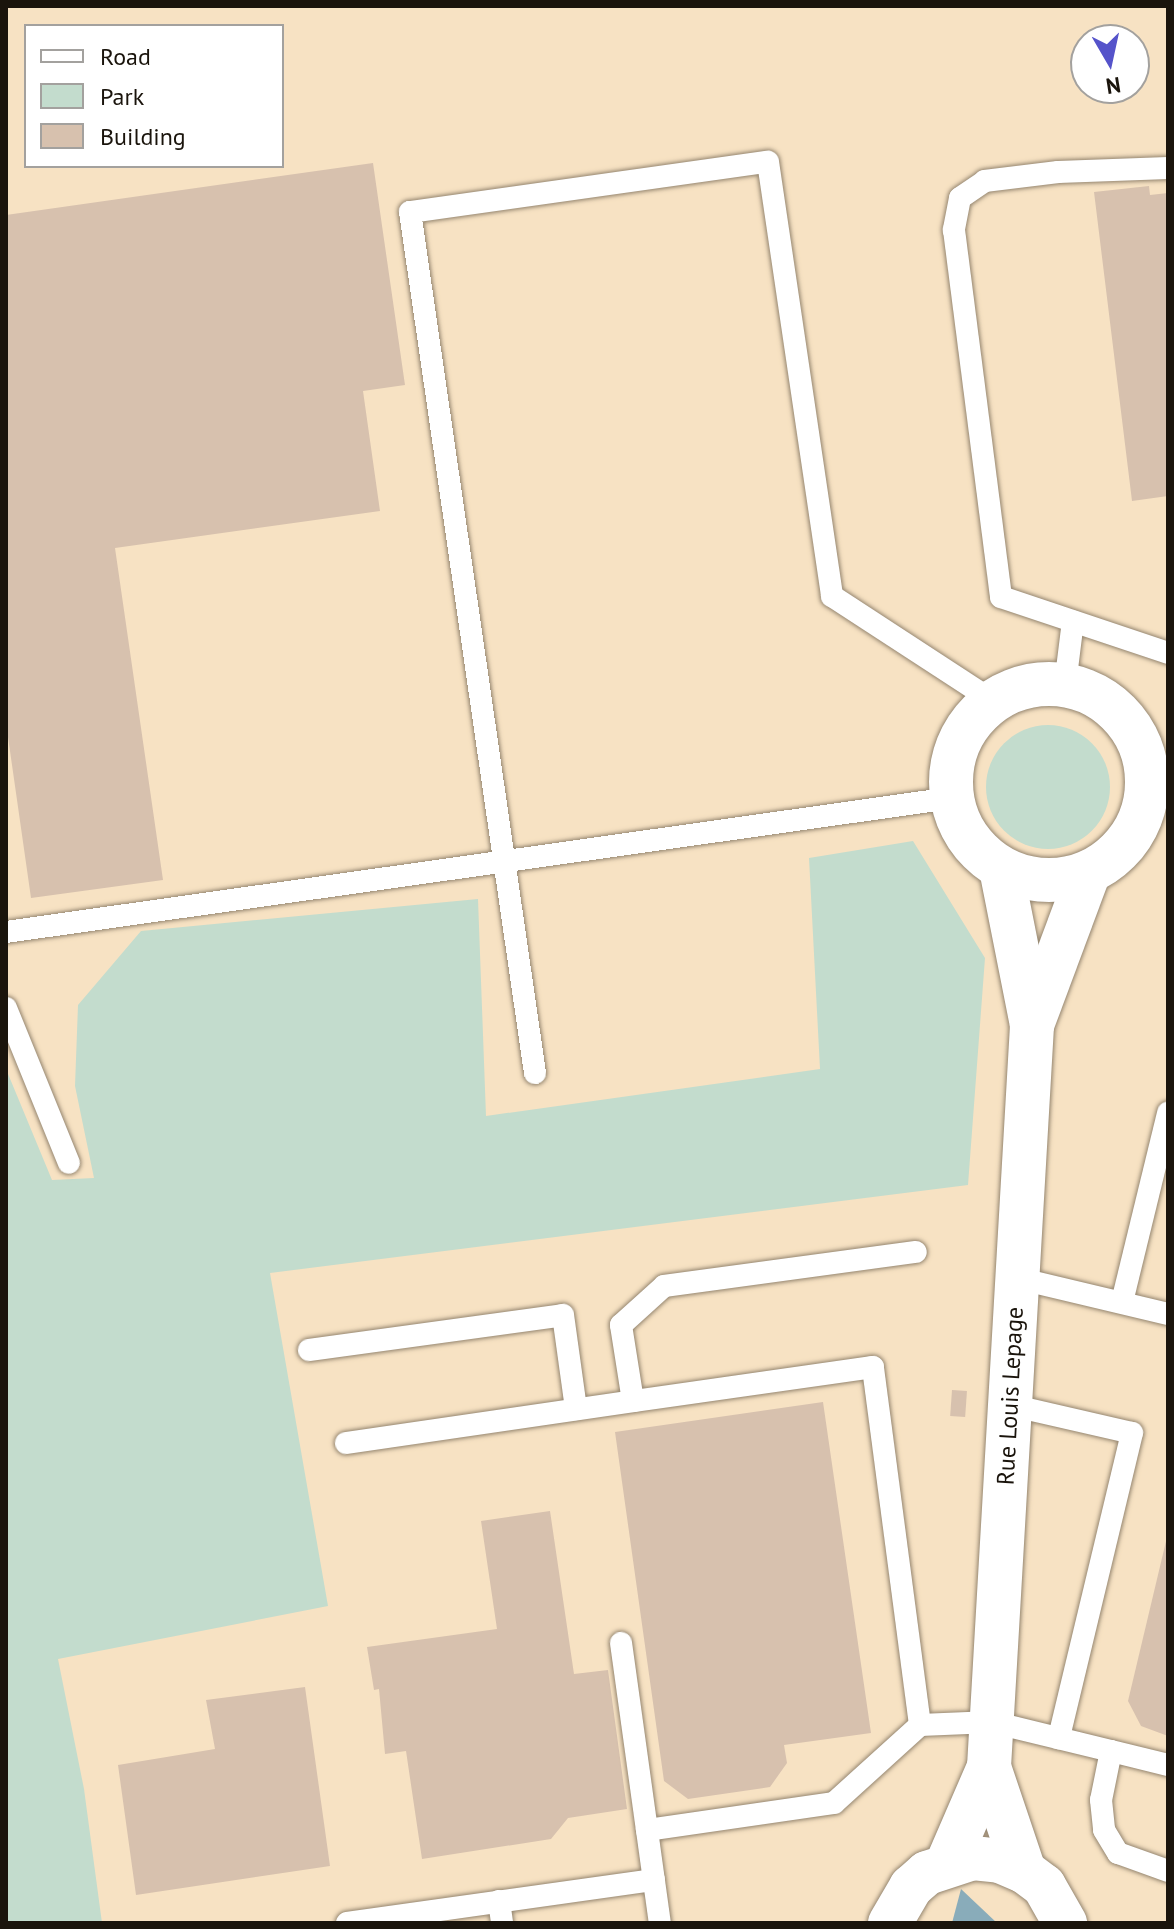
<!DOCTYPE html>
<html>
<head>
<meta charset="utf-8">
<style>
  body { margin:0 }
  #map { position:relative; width:1174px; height:1929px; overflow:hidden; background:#fcecd4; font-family:"PT Sans",sans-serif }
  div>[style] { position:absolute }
  .built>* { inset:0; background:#f7e2c3 }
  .green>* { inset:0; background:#c3dccd }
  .round { border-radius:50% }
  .water>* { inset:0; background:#89acba }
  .building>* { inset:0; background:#d7c1ae; transform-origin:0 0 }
  .roads { filter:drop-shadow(0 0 2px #958670) drop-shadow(0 0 2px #958670) }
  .lane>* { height:22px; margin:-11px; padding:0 11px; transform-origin:11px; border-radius:11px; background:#fff }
  .street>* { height:44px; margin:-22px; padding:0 22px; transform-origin:22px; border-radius:22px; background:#fff }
  .street>.ring { margin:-22px; padding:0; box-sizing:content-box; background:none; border:44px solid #fff; border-radius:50% }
  span { translate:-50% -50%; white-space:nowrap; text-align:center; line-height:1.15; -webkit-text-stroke:6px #fff; paint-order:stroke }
  .street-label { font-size:24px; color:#1a140c }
  .frame { position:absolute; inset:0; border:8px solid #1a140c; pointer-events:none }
  .legend { position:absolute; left:24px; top:24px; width:260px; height:144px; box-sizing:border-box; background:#fff; border:2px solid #a3a19e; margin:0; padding:10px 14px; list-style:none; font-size:24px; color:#1a140c }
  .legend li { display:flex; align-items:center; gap:16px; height:40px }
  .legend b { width:40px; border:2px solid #a3a19e }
  .north { position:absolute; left:1070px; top:24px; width:80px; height:80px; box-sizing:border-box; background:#fff; border:2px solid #a3a19e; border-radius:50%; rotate:171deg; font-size:22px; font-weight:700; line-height:32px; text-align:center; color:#1a140c }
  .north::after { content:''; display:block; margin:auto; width:28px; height:36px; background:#5553ca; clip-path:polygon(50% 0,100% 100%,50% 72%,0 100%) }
</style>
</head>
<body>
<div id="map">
  <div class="built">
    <i style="clip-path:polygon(evenodd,6px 6px,1168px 6px,1168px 1923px,6px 1923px,6px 6px,26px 26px,282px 26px,282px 166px,26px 166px,26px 26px,6px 6px,1086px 40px,1134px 40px,1134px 88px,1086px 88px,1086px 40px)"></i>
  </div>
  <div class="green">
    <i class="round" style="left:986px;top:725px;width:124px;height:124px"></i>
    <i style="clip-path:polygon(913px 841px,985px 958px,968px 1185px,270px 1273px,328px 1606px,58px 1659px,84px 1789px,102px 1923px,6px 1923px,6px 1069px,52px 1180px,94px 1178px,75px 1086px,78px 1005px,141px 931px,478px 899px,486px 1116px,820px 1069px,809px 858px)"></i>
  </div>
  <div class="water">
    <i style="clip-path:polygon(961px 1889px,997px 1923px,952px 1923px)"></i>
  </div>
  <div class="building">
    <i style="clip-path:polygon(373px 163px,405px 385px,363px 391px,380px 511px,115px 548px,163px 880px,31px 898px,6px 723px,6px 215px)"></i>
    <i style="clip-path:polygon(1149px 186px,1150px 195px,1168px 193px,1168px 496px,1132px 501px,1094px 192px)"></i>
    <i style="left:952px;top:1390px;width:15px;height:26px;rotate:4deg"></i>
    <i style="clip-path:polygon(823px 1402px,871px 1733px,784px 1745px,787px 1763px,770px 1787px,688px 1799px,664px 1781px,615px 1432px)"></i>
    <i style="clip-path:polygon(550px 1511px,574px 1674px,608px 1670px,627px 1809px,568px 1818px,551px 1839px,422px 1859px,406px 1751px,385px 1754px,379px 1689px,374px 1690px,367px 1647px,497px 1629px,481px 1521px)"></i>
    <i style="clip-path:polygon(1167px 1537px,1168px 1537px,1168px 1736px,1141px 1726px,1128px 1701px)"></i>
    <i style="clip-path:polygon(305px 1687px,330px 1866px,136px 1895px,118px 1765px,215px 1749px,206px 1700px)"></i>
  </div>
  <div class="roads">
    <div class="lane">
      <i style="left:1168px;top:168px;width:110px;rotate:177.9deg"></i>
      <i style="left:1058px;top:172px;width:74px;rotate:173deg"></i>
      <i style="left:985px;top:181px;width:30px;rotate:146deg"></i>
      <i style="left:960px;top:198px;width:33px;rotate:101deg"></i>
      <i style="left:954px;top:230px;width:370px;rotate:82.7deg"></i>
      <i style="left:1001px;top:597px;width:176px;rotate:18.5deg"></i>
      <i style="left:1065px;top:685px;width:64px;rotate:-82.9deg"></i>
      <i style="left:6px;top:932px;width:954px;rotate:-8.07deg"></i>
      <i style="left:6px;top:1008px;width:167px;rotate:67.9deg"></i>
      <i style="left:535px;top:1073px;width:870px;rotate:-98.26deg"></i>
      <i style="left:410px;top:212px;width:361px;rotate:-8deg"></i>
      <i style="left:768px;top:162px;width:439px;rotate:81.6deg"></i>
      <i style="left:832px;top:596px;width:192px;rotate:33.1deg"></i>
      <i style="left:1017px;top:1278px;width:155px;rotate:13.4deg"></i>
      <i style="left:1122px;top:1302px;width:195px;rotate:-76.3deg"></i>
      <i style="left:309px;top:1350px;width:256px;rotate:-7.8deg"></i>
      <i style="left:563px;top:1315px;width:95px;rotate:82.1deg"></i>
      <i style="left:1010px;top:1405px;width:125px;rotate:12.9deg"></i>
      <i style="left:1132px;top:1433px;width:314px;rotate:103.5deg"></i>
      <i style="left:346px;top:1443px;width:290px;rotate:-8.3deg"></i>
      <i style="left:621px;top:1643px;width:283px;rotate:82.1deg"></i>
      <i style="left:920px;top:1725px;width:72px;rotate:-2.4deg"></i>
      <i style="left:992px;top:1722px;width:122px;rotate:13.7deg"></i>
      <i style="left:1168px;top:1765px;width:59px;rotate:-166.2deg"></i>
      <i style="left:1111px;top:1751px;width:50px;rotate:101.5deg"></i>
      <i style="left:1101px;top:1800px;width:30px;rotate:84deg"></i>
      <i style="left:1104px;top:1830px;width:27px;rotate:59deg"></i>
      <i style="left:1118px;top:1853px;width:53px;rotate:19.8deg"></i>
      <i style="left:647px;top:1830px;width:189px;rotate:-8.2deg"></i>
      <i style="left:834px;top:1803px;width:116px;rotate:-42.2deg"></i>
      <i style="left:920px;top:1725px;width:361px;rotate:-97.5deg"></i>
      <i style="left:873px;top:1367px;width:242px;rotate:171.9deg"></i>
      <i style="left:633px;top:1401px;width:77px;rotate:-99deg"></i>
      <i style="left:621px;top:1325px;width:58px;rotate:-42.2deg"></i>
      <i style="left:664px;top:1286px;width:254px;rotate:-7.7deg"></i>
      <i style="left:499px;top:1901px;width:22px;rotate:82deg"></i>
      <i style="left:347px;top:1923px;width:310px;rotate:-8deg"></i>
    </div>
    <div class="street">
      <i class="ring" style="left:951px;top:684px;width:152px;height:152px"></i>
      <i style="left:1032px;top:1025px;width:163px;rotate:-69.6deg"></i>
      <i style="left:989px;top:1767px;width:110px;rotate:71.4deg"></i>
      <i style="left:947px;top:1864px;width:106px;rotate:-66.6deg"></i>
      <i style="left:989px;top:1767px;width:743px;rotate:-86.68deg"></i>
      <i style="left:1032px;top:1025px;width:159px;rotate:-101.2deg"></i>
      <i style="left:890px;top:1923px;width:42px;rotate:-59.7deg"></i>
      <i style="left:911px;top:1887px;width:21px;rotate:-41deg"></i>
      <i style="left:927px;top:1873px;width:48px;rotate:-18.1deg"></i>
      <i style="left:973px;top:1858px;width:27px;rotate:6deg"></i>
      <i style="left:1000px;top:1861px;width:26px;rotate:23deg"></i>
      <i style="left:1024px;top:1871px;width:25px;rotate:37deg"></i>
      <i style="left:1044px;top:1886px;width:43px;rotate:60.4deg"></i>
    </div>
  </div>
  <div class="street-label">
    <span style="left:1010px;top:1396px;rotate:-87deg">Rue Louis Lepage</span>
  </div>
  <div class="frame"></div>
  <ul class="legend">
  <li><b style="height:10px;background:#fff"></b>Road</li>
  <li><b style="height:22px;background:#c3dccd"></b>Park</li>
  <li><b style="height:22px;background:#d7c1ae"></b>Building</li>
  </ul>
  <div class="north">N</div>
</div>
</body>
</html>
